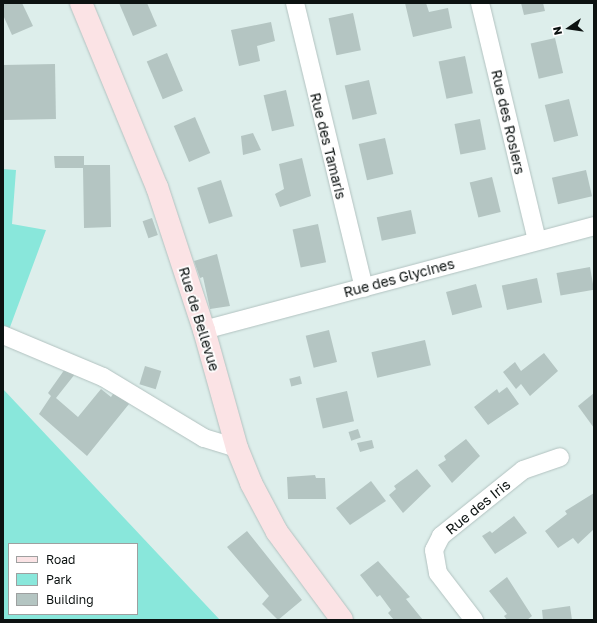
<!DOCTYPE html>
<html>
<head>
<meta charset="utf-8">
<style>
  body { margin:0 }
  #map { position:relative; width:597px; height:623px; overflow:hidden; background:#ddeeeb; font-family:"Golos Text",sans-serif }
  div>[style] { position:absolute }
  .green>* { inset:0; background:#89e7db }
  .building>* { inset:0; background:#b4c5c2; transform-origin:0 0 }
  .roads { filter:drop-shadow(0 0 1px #b2c2c0) drop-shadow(0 0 1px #b2c2c0) }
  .street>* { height:18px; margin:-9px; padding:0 9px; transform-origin:9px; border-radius:9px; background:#fff }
  .secondary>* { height:22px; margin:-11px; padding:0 11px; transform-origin:11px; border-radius:11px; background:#fbe3e5 }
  span { translate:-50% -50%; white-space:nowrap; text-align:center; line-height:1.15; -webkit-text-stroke:3.5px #fff; paint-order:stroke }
  .street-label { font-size:14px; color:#0c1211 }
  .frame { position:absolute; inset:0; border:4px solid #0c1211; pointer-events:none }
  .legend { position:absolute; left:8px; top:543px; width:130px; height:72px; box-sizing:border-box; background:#fff; border:1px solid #9ea0a0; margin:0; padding:5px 7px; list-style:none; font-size:12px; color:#0c1211 }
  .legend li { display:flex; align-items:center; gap:8px; height:20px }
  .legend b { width:20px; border:1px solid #9ea0a0 }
  .north { position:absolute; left:549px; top:8px; width:40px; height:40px; -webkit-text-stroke:3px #fff; paint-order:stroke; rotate:257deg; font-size:11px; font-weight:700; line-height:16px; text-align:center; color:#0c1211 }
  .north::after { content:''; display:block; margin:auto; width:14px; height:18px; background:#0c1211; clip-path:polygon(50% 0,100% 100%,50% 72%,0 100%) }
</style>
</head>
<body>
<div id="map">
  <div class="green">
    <i style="clip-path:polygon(3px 169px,16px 170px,12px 224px,46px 230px,3px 346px)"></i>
    <i style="clip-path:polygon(evenodd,3px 389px,220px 620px,3px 620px,3px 389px,9px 544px,137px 544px,137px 614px,9px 614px,9px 544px)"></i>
  </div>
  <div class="building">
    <i style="clip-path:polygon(3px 3px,22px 3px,33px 26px,12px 35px,3px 15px)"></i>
    <i style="clip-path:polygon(119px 3px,147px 3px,157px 26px,133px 36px)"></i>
    <i style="clip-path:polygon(405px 3px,426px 3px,429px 12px,448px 8px,452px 28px,413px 37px)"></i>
    <i style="clip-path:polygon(521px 3px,543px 3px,545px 11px,524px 15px)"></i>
    <i style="left:353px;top:13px;width:38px;height:25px;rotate:78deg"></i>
    <i style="clip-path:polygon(271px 22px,275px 41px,257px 46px,260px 61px,239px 66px,231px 30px)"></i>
    <i style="left:555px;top:38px;width:36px;height:25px;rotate:77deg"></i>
    <i style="left:167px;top:53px;width:41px;height:22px;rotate:67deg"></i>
    <i style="left:465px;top:56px;width:38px;height:27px;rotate:78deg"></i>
    <i style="left:55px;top:64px;width:55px;height:52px;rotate:89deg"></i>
    <i style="left:369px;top:80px;width:35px;height:25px;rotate:77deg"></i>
    <i style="left:286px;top:90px;width:37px;height:23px;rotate:77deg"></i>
    <i style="left:569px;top:99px;width:38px;height:25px;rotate:76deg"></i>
    <i style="left:195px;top:117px;width:39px;height:23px;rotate:67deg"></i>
    <i style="left:480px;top:119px;width:31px;height:26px;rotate:79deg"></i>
    <i style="clip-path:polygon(253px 133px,261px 150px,243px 155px,241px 136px)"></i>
    <i style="left:385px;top:138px;width:37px;height:27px;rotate:77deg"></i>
    <i style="clip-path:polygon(54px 156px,84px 156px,84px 165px,110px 165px,111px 227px,84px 228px,83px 168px,55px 168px)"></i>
    <i style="clip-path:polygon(302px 158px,311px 196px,280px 207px,275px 194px,284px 189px,279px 164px)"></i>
    <i style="left:586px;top:170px;width:27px;height:35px;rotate:77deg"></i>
    <i style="left:492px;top:177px;width:36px;height:23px;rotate:76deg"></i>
    <i style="left:221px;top:180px;width:38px;height:25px;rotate:72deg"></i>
    <i style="left:411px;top:210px;width:24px;height:35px;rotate:78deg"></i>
    <i style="left:152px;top:218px;width:18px;height:10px;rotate:71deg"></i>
    <i style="left:318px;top:224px;width:39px;height:26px;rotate:78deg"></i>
    <i style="clip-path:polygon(217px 254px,230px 306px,210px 309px,203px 277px,200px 278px,194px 261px)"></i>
    <i style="left:590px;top:267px;width:23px;height:34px;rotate:80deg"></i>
    <i style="left:537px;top:278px;width:25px;height:36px;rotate:78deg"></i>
    <i style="left:476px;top:284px;width:24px;height:31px;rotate:75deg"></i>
    <i style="left:329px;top:330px;width:33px;height:24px;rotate:76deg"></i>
    <i style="left:425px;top:340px;width:26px;height:55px;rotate:77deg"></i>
    <i style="clip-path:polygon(544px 353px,558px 371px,530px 396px,521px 384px,516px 389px,503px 372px,515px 362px,521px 371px)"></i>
    <i style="left:145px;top:366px;width:17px;height:19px;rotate:17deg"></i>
    <i style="clip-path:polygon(65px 369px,75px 374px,56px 398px,78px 417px,101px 389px,111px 397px,115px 391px,129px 404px,87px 456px,39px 414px,51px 396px,48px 393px)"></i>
    <i style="left:300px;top:376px;width:8px;height:11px;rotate:76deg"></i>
    <i style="clip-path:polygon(507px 387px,519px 404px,488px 425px,474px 407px,497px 389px,499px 393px)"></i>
    <i style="left:347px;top:391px;width:31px;height:32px;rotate:77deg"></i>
    <i style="clip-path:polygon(594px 393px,594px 428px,578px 406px)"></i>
    <i style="left:358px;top:429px;width:9px;height:10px;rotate:72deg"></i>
    <i style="clip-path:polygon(466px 439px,480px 456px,452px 483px,438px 465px,446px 460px,444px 456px)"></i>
    <i style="clip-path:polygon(372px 440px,374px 448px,360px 452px,357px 443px)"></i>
    <i style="clip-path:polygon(417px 469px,431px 486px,403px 513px,389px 495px,396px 489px,394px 486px)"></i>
    <i style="clip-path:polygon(315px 475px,316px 478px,325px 478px,326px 499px,288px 499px,287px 477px)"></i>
    <i style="clip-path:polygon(371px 481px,386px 501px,350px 525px,336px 508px)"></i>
    <i style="clip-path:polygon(594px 493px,594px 529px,578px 544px,573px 538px,558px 548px,545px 531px,567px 514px,565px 511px)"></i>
    <i style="clip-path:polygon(514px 516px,527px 533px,495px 554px,482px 536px,490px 531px,492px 533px)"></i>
    <i style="clip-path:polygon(247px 531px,302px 600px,278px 620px,262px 604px,269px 596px,227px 547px)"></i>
    <i style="clip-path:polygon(378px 561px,410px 597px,406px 599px,423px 620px,394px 620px,388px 613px,391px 610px,380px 595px,377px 597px,360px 575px)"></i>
    <i style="clip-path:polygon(507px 577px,532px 616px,527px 620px,507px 620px,504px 616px,507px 614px,489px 591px)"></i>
    <i style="clip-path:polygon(570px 606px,572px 620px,543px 620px,542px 610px)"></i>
  </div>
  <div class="roads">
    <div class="street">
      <i style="left:295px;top:3px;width:293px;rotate:76.4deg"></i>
      <i style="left:480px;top:3px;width:244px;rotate:76.5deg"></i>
      <i style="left:204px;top:330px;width:404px;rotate:-14.9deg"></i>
      <i style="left:3px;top:335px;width:108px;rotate:22.8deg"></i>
      <i style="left:103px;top:377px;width:118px;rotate:31.1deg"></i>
      <i style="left:204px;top:438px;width:34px;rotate:17deg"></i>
      <i style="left:474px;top:620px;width:59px;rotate:-127.5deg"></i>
      <i style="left:438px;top:573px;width:23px;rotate:-100deg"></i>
      <i style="left:434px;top:550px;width:16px;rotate:-63deg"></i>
      <i style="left:441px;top:536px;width:105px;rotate:-38.8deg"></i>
      <i style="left:523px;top:470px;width:39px;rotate:-19deg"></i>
    </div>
    <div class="secondary">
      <i style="left:81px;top:3px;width:199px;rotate:67.6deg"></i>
      <i style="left:157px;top:187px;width:151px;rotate:71.8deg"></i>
      <i style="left:204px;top:330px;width:123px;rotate:74.4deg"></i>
      <i style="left:237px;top:448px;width:38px;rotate:68deg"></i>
      <i style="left:251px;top:483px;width:55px;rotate:62deg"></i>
      <i style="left:277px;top:532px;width:109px;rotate:53.5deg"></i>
    </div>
  </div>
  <div class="street-label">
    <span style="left:508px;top:122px;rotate:77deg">Rue des Rosiers</span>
    <span style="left:328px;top:146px;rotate:76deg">Rue des Tamaris</span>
    <span style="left:399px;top:278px;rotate:-15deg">Rue des Glycines</span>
    <span style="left:199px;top:319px;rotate:73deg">Rue de Bellevue</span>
    <span style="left:478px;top:507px;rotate:-39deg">Rue des Iris</span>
  </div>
  <div class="frame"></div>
  <ul class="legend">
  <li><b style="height:5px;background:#fbe3e5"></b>Road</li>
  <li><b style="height:11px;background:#89e7db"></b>Park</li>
  <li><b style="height:11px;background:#b4c5c2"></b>Building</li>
  </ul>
  <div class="north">N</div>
</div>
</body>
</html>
